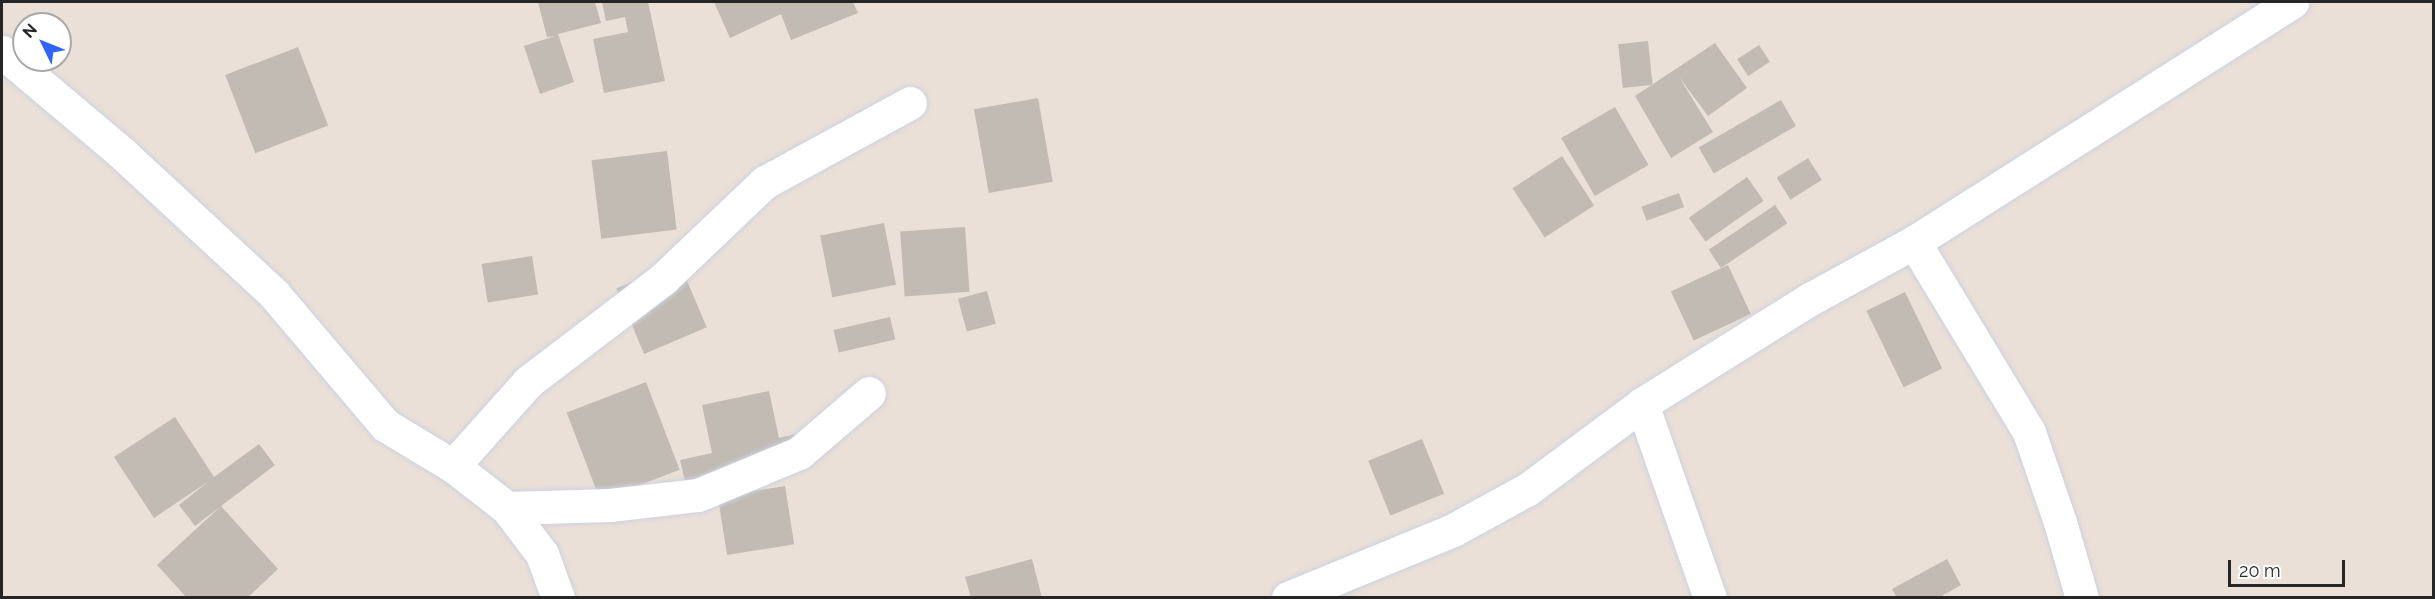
<!DOCTYPE html>
<html>
<head>
<meta charset="utf-8">
<style>
  body { margin:0 }
  #map { position:relative; width:2435px; height:599px; overflow:hidden; background:#eae0d7; font-family:Raleway,sans-serif }
  div>[style] { position:absolute }
  .building>* { inset:0; background:#c1bbb3; transform-origin:0 0 }
  .roads { filter:drop-shadow(0 0 2px #ccd1e0) drop-shadow(0 0 2px #ccd1e0) }
  .street>* { height:33px; margin:-16.5px; padding:0 16.5px; transform-origin:16.5px; border-radius:16.5px; background:#fff }
  span { translate:-50% -50%; white-space:nowrap; text-align:center; line-height:1.15; -webkit-text-stroke:4.5px #fff; paint-order:stroke }
  .frame { position:absolute; inset:0; border:3px solid #262626; pointer-events:none }
  .north { position:absolute; left:12px; top:12px; width:60px; height:60px; box-sizing:border-box; background:#fff; border:2px solid #a8a8a8; border-radius:50%; rotate:313deg; font-size:16px; font-weight:700; line-height:24px; text-align:center; color:#262626 }
  .north::after { content:''; display:block; margin:auto; width:21px; height:27px; background:#3164fd; clip-path:polygon(50% 0,100% 100%,50% 72%,0 100%) }
  .scale { position:absolute; left:2228px; top:560px; width:117px; height:27px; box-sizing:border-box; border:3px solid #262626; border-top:0; padding-left:8px; font-size:18px; line-height:21px; white-space:nowrap; color:#262626; -webkit-text-stroke:4px #fff; paint-order:stroke }
</style>
</head>
<body>
<div id="map">
  <div class="building">
    <i style="clip-path:polygon(538px 2px,595px 2px,601px 23px,558px 34px,574px 82px,540px 94px,524px 46px,555px 36px,547px 37px)"></i>
    <i style="clip-path:polygon(602px 2px,648px 2px,665px 81px,604px 93px,593px 39px,628px 32px,625px 17px,606px 21px)"></i>
    <i style="clip-path:polygon(714px 2px,853px 2px,858px 13px,791px 40px,781px 14px,730px 38px)"></i>
    <i style="left:1648px;top:41px;width:44px;height:30px;rotate:84deg"></i>
    <i style="clip-path:polygon(1715px 43px,1747px 88px,1708px 116px,1679px 77px,1713px 132px,1671px 158px,1635px 96px)"></i>
    <i style="left:1759px;top:45px;width:20px;height:26px;rotate:57deg"></i>
    <i style="left:298px;top:47px;width:84px;height:78px;rotate:69deg"></i>
    <i style="left:1038px;top:98px;width:85px;height:65px;rotate:80deg"></i>
    <i style="left:1781px;top:100px;width:30px;height:95px;rotate:60deg"></i>
    <i style="left:1615px;top:107px;width:67px;height:62px;rotate:60deg"></i>
    <i style="left:667px;top:151px;width:79px;height:76px;rotate:83deg"></i>
    <i style="left:1562px;top:156px;width:59px;height:59px;rotate:57deg"></i>
    <i style="left:1808px;top:158px;width:26px;height:37px;rotate:58deg"></i>
    <i style="left:1747px;top:177px;width:29px;height:71px;rotate:55deg"></i>
    <i style="left:1679px;top:193px;width:15px;height:40px;rotate:70deg"></i>
    <i style="left:1775px;top:205px;width:22px;height:80px;rotate:56deg"></i>
    <i style="left:884px;top:223px;width:63px;height:65px;rotate:79deg"></i>
    <i style="left:965px;top:227px;width:65px;height:65px;rotate:86deg"></i>
    <i style="left:532px;top:256px;width:39px;height:51px;rotate:81deg"></i>
    <i style="left:679px;top:262px;width:71px;height:68px;rotate:67deg"></i>
    <i style="left:1728px;top:265px;width:54px;height:63px;rotate:65deg"></i>
    <i style="left:987px;top:291px;width:34px;height:30px;rotate:75deg"></i>
    <i style="left:1905px;top:292px;width:85px;height:43px;rotate:64deg"></i>
    <i style="left:890px;top:317px;width:23px;height:58px;rotate:77deg"></i>
    <i style="left:646px;top:382px;width:94px;height:85px;rotate:69deg"></i>
    <i style="clip-path:polygon(769px 391px,779px 438px,800px 433px,807px 464px,687px 490px,680px 460px,712px 453px,702px 405px)"></i>
    <i style="clip-path:polygon(175px 417px,214px 477px,259px 444px,275px 465px,195px 526px,179px 505px,209px 481px,154px 518px,114px 457px)"></i>
    <i style="left:1422px;top:439px;width:59px;height:58px;rotate:68deg"></i>
    <i style="left:785px;top:486px;width:59px;height:68px;rotate:81deg"></i>
    <i style="clip-path:polygon(221px 506px,278px 569px,247px 598px,187px 598px,157px 565px)"></i>
    <i style="clip-path:polygon(1032px 559px,1042px 598px,971px 598px,965px 577px)"></i>
    <i style="clip-path:polygon(1947px 559px,1961px 585px,1938px 598px,1897px 598px,1892px 589px)"></i>
  </div>
  <div class="roads">
    <div class="street">
      <i style="left:2px;top:52px;width:158px;rotate:40.1deg"></i>
      <i style="left:123px;top:154px;width:206px;rotate:42.8deg"></i>
      <i style="left:274px;top:294px;width:172px;rotate:49.7deg"></i>
      <i style="left:385px;top:425px;width:79px;rotate:31.1deg"></i>
      <i style="left:453px;top:466px;width:68px;rotate:37.9deg"></i>
      <i style="left:507px;top:508px;width:58px;rotate:52.7deg"></i>
      <i style="left:542px;top:554px;width:47px;rotate:70deg"></i>
      <i style="left:1914px;top:242px;width:222px;rotate:58.8deg"></i>
      <i style="left:2029px;top:432px;width:95px;rotate:71deg"></i>
      <i style="left:2060px;top:522px;width:79px;rotate:73.9deg"></i>
      <i style="left:1642px;top:404px;width:206px;rotate:70.7deg"></i>
      <i style="left:453px;top:466px;width:113px;rotate:-48.2deg"></i>
      <i style="left:528px;top:382px;width:170px;rotate:-37.3deg"></i>
      <i style="left:663px;top:279px;width:141px;rotate:-43.6deg"></i>
      <i style="left:765px;top:182px;width:165px;rotate:-28.6deg"></i>
      <i style="left:507px;top:508px;width:103px;rotate:-1.7deg"></i>
      <i style="left:610px;top:505px;width:89px;rotate:-6.5deg"></i>
      <i style="left:698px;top:495px;width:109px;rotate:-22.6deg"></i>
      <i style="left:799px;top:453px;width:92px;rotate:-40.6deg"></i>
      <i style="left:1288px;top:598px;width:178px;rotate:-22.4deg"></i>
      <i style="left:1453px;top:530px;width:85px;rotate:-28.7deg"></i>
      <i style="left:1528px;top:489px;width:142px;rotate:-36.7deg"></i>
      <i style="left:1642px;top:404px;width:198px;rotate:-32deg"></i>
      <i style="left:1810px;top:299px;width:119px;rotate:-28.7deg"></i>
      <i style="left:1914px;top:242px;width:448px;rotate:-32.4deg"></i>
    </div>
  </div>
  <div class="frame"></div>
  <div class="north">N</div>
  <div class="scale">20 m</div>
</div>
</body>
</html>
